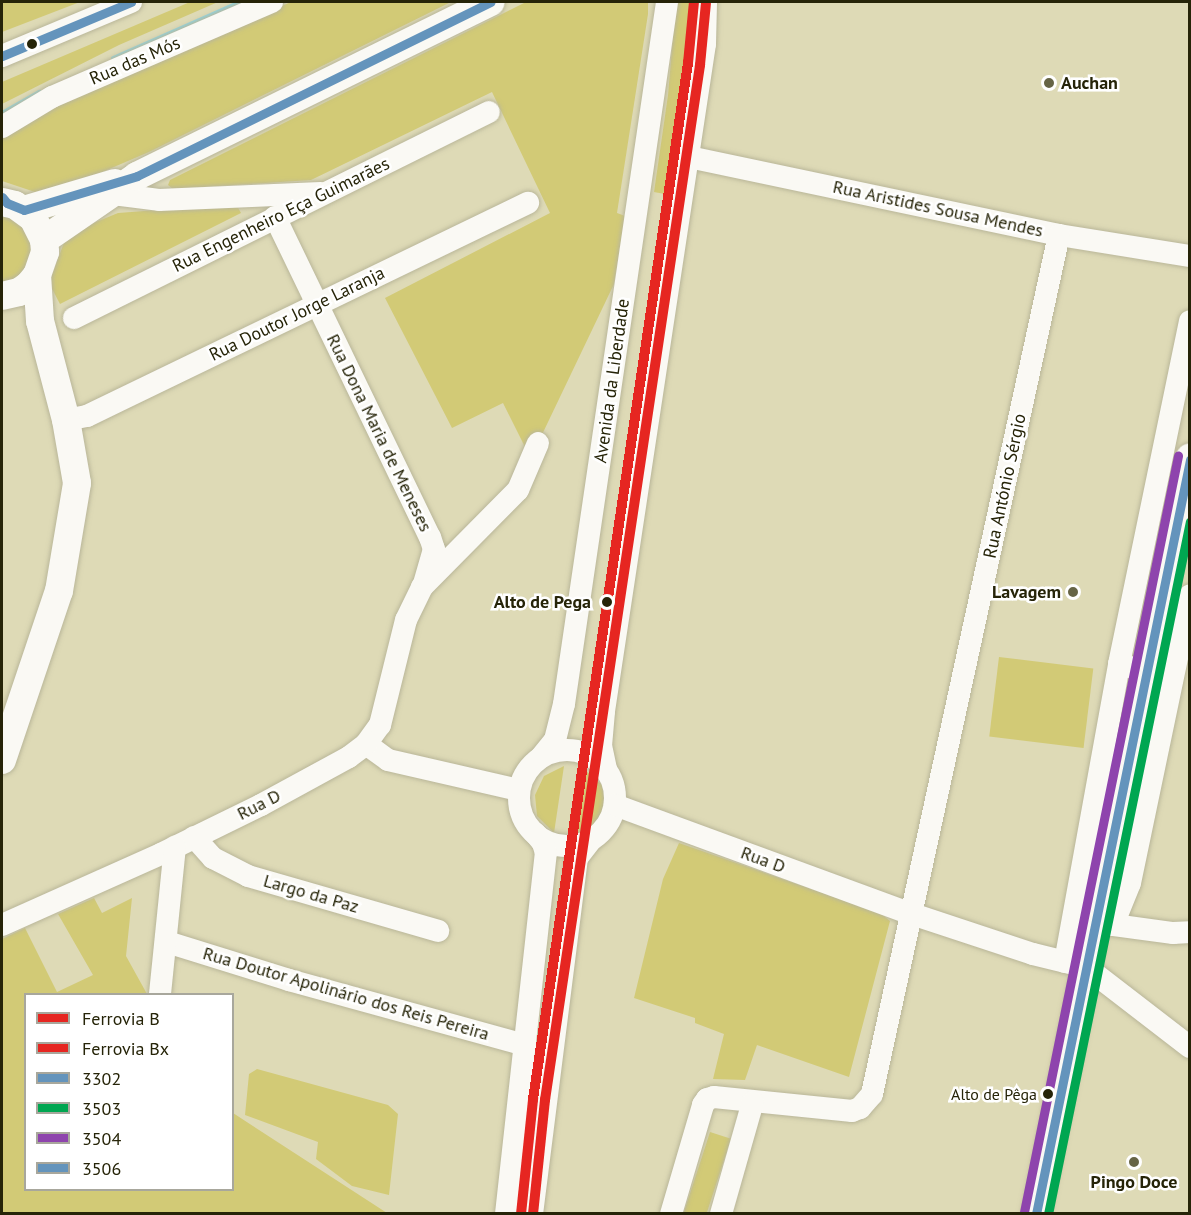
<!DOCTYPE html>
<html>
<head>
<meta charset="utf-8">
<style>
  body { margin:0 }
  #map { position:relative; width:1191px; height:1215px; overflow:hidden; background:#dedab6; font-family:"PT Sans",sans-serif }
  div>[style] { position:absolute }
  .green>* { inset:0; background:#d2ca76; transform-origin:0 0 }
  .stream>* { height:5px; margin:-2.5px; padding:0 2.5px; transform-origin:2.5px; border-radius:2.5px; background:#8ad7e8 }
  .roads { filter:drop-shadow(0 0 2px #b9b699) drop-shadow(0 0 2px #b9b699) }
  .minor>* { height:22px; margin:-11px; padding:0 11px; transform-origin:11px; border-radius:11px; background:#faf9f4 }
  .minor>.ring { margin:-11px; padding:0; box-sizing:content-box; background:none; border:22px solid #faf9f4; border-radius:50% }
  .major>* { height:28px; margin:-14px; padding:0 14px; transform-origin:14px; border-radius:14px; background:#faf9f4 }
  .bus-1>* { height:9px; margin:-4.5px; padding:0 4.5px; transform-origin:4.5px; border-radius:4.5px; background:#6494bc }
  .bus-2>* { height:9px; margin:-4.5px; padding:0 4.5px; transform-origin:4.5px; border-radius:4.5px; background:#00a651 }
  .bus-3>* { height:9px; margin:-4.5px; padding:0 4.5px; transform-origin:4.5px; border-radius:4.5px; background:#8e44ad }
  .bus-4>* { height:9px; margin:-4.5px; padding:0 4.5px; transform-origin:4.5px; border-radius:4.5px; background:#6494bc }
  .rail-1>* { height:10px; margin:-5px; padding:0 5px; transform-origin:5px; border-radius:5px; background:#e62621 }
  .rail-2>* { height:10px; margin:-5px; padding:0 5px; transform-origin:5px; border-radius:5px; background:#e62621 }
  .dots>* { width:16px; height:16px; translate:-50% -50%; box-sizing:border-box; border:3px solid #fff; border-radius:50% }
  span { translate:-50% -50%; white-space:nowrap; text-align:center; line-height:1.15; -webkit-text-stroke:5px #fff; paint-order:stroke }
  .bus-label { font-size:16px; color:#262408 }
  .right { translate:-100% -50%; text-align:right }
  .street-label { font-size:18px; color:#262408 }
  .poi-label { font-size:18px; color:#262408; font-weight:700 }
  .left { translate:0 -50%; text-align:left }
  .stop-label { font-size:18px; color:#262408; font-weight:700 }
  .frame { position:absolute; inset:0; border:3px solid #262408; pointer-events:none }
  .legend { position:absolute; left:24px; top:993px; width:210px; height:198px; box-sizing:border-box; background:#fff; border:2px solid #a8a79c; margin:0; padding:8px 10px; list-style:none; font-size:18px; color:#262408 }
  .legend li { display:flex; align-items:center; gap:12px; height:30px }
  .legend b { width:30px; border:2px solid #a8a79c }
</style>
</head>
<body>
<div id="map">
  <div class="green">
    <i style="clip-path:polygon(2px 2px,80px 2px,2px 32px)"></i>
    <i style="clip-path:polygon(190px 2px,218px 2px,119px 45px,2px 104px,2px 82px)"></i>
    <i style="clip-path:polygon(291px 2px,451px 2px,149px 152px,60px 190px,44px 195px,2px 181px,2px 135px,52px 104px)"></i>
    <i style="clip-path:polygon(526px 2px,648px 2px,648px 14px,617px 213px,625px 216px,614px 284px,538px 443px,529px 455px,503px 403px,452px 428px,385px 298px,550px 213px,492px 92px,311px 180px,173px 189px,168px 185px,170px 180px)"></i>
    <i style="clip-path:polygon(676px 2px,697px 2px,689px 78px,670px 195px,654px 192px,668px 95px)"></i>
    <i style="clip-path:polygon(236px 204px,241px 213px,60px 304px,49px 283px,65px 240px,74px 231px,118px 213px)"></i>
    <i style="clip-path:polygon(2px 210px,27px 224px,33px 260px,18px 279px,2px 284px)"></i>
    <i style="left:999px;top:657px;width:95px;height:80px;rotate:7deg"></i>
    <i style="clip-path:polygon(564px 766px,554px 833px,537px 816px,535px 795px,544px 776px)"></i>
    <i style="clip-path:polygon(584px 769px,602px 785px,605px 806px,603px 816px,596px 824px,575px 835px)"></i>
    <i style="clip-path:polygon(679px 843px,880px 913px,890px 921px,849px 1077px,757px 1045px,745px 1080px,713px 1079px,724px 1034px,695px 1023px,695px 1018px,634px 998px,663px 879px)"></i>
    <i style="clip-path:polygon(94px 898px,102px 913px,132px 898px,126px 956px,147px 994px,26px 994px,26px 1190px,232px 1190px,233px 1113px,387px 1213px,2px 1213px,2px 939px,25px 928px,57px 992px,93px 975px,58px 914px)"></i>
    <i style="clip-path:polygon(257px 1069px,388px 1105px,398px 1114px,389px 1195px,352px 1186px,316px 1159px,318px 1142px,245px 1115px,249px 1074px)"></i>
    <i style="left:710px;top:1132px;width:22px;height:85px;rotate:18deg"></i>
  </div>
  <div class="stream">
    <i style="left:113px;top:58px;width:139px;rotate:-23.8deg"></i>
    <i style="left:2px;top:113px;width:43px;rotate:-29.6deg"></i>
  </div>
  <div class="roads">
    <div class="minor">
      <i style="left:2px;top:56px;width:140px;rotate:-22.7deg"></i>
      <i style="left:2px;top:127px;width:58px;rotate:-31deg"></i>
      <i style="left:52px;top:97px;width:240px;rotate:-23.4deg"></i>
      <i style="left:689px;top:157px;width:378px;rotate:11.9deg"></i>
      <i style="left:1059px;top:235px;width:133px;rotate:9.1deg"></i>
      <i style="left:113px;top:194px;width:46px;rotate:7.4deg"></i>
      <i style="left:159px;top:200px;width:162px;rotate:-2.5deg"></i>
      <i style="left:275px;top:217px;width:356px;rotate:64.2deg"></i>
      <i style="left:430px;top:537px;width:13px;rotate:72deg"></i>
      <i style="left:434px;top:549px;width:35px;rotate:106deg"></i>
      <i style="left:74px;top:318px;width:463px;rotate:-26.4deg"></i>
      <i style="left:66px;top:420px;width:21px;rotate:-11deg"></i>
      <i style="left:87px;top:416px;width:490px;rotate:-25.8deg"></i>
      <i style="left:1146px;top:672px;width:28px;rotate:-163deg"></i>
      <i style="left:1119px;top:664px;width:350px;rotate:-78.3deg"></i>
      <i style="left:366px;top:744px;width:27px;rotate:36deg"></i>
      <i style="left:388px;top:760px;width:134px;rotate:12.9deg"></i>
      <i class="ring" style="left:519px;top:750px;width:74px;height:74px"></i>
      <i style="left:542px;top:756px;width:21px;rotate:-51deg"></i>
      <i style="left:555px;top:740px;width:37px;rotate:-76deg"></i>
      <i style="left:564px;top:704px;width:710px;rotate:-81.65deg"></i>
      <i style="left:606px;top:769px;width:24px;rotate:-102deg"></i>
      <i style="left:601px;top:746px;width:35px;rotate:-85deg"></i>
      <i style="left:604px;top:711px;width:675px;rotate:-81.39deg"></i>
      <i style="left:705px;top:44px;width:42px;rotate:-88.6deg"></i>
      <i style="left:615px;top:805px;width:316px;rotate:20.2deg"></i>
      <i style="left:912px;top:914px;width:127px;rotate:18.3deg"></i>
      <i style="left:1033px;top:954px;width:55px;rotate:13.8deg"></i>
      <i style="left:1086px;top:967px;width:131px;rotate:37.6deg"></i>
      <i style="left:194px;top:837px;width:28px;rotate:48deg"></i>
      <i style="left:213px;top:858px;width:39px;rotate:27deg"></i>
      <i style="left:248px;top:876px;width:198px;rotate:16.1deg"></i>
      <i style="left:1099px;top:923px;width:75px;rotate:7.7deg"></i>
      <i style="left:1173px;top:933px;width:17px;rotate:-3deg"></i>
      <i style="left:2px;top:925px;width:174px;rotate:-24.1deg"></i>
      <i style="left:161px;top:854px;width:111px;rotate:-26.1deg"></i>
      <i style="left:261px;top:805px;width:100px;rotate:-28.6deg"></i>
      <i style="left:349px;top:757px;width:21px;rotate:-37deg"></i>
      <i style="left:366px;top:744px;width:24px;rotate:-54deg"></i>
      <i style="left:380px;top:725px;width:108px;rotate:-76.1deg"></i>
      <i style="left:406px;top:620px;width:37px;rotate:-64deg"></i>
      <i style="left:422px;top:587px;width:136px;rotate:-45.3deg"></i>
      <i style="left:518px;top:490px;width:51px;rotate:-66.9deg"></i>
      <i style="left:1113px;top:925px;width:45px;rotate:-68deg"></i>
      <i style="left:1130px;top:883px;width:294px;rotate:-78.2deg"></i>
      <i style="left:167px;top:942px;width:128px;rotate:17.3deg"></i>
      <i style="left:289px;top:980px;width:245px;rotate:15.4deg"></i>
      <i style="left:1065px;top:962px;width:303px;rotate:-79.7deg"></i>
      <i style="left:160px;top:994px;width:148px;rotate:-84.2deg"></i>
      <i style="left:506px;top:1214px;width:363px;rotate:-83.7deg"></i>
      <i style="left:546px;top:853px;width:10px;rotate:-107deg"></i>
      <i style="left:543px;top:843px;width:13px;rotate:-129deg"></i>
      <i style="left:532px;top:1214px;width:359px;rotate:-82.8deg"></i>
      <i style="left:577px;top:858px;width:24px;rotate:-52deg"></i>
      <i style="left:671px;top:1214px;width:114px;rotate:-73.6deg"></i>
      <i style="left:703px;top:1105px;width:7px;rotate:-56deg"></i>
      <i style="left:707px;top:1099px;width:7px;rotate:-16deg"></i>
      <i style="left:714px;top:1097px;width:139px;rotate:5.8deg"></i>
      <i style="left:852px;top:1111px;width:9px;rotate:-21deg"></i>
      <i style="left:860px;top:1108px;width:18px;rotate:-49deg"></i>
      <i style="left:872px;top:1094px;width:879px;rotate:-77.72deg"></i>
      <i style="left:721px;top:1214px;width:116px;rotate:-74.1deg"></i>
    </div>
    <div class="major">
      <i style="left:2px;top:202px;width:13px;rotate:13deg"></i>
      <i style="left:15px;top:205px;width:22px;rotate:36deg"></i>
      <i style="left:33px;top:218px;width:25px;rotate:63deg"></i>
      <i style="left:44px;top:240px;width:12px;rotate:85deg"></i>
      <i style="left:45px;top:252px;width:24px;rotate:109deg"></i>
      <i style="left:37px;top:275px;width:13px;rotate:129deg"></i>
      <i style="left:29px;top:285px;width:12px;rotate:145deg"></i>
      <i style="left:19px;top:292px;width:17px;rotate:167deg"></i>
      <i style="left:24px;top:210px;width:95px;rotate:-16.5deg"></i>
      <i style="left:44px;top:240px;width:113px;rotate:-34.5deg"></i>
      <i style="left:137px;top:176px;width:394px;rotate:-26.2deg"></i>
      <i style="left:2px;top:760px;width:178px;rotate:-71.4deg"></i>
      <i style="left:59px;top:591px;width:109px;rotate:-80.5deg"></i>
      <i style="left:77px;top:483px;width:64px;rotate:-99.9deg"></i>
      <i style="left:66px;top:420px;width:102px;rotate:-104.7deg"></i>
      <i style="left:40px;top:321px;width:46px;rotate:-93.7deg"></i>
      <i style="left:1036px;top:1214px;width:772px;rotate:-78.49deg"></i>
    </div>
  </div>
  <div class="bus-1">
    <i style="left:1036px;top:1214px;width:770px;rotate:-78.46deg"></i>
  </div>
  <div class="bus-2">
    <i style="left:1048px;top:1214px;width:707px;rotate:-78.42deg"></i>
  </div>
  <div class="bus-3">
    <i style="left:1024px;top:1212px;width:772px;rotate:-78.49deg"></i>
  </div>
  <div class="bus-4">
    <i style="left:2px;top:56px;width:140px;rotate:-22.7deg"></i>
    <i style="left:2px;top:197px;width:8px;rotate:50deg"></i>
    <i style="left:7px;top:203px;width:18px;rotate:22deg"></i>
    <i style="left:24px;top:210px;width:118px;rotate:-16.7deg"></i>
    <i style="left:137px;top:176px;width:394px;rotate:-26.2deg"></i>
  </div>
  <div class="rail-1">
    <i style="left:521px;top:1214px;width:116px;rotate:-84deg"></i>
    <i style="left:533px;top:1099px;width:1048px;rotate:-81.49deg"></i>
    <i style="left:688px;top:63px;width:61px;rotate:-84.4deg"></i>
  </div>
  <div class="rail-2">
    <i style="left:533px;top:1214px;width:115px;rotate:-84deg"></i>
    <i style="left:545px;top:1100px;width:1047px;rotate:-81.48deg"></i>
    <i style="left:700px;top:65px;width:62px;rotate:-84.5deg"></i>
  </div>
  <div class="dots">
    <i style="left:32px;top:44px;background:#262408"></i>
    <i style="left:1049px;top:83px;background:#666445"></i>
    <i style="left:1073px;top:592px;background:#666445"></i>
    <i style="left:607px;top:602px;background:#262408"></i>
    <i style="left:1048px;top:1094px;background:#262408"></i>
    <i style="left:1134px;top:1162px;background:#666445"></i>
  </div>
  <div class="bus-label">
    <span class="right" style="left:1037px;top:1094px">Alto de Pêga</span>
  </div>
  <div class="street-label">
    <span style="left:135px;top:61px;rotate:-23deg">Rua das Mós</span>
    <span style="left:938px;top:209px;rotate:12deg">Rua Aristides Sousa Mendes</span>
    <span style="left:281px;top:215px;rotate:-26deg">Rua Engenheiro Eça Guimarães</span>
    <span style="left:297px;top:314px;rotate:-26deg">Rua Doutor Jorge Laranja</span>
    <span style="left:612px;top:381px;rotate:-82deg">Avenida da Liberdade</span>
    <span style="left:379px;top:433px;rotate:64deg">Rua Dona Maria de Meneses</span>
    <span style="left:1005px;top:486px;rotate:-78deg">Rua António Sérgio</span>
    <span style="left:259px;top:805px;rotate:-27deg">Rua D</span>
    <span style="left:763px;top:860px;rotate:20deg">Rua D</span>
    <span style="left:311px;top:894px;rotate:16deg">Largo da Paz</span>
    <span style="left:346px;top:994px;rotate:16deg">Rua Doutor Apolinário dos Reis Pereira</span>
  </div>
  <div class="poi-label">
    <span class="left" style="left:1061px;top:83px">Auchan</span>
    <span class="right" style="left:1061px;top:592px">Lavagem</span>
    <span style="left:1134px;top:1182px">Pingo Doce</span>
  </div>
  <div class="stop-label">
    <span class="right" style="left:591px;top:602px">Alto de Pega</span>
  </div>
  <div class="frame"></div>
  <ul class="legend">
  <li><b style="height:8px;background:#e62621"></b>Ferrovia B</li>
  <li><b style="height:8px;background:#e62621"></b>Ferrovia Bx</li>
  <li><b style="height:8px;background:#6494bc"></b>3302</li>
  <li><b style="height:8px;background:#00a651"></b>3503</li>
  <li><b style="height:8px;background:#8e44ad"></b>3504</li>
  <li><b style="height:8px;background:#6494bc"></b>3506</li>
  </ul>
</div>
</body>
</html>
